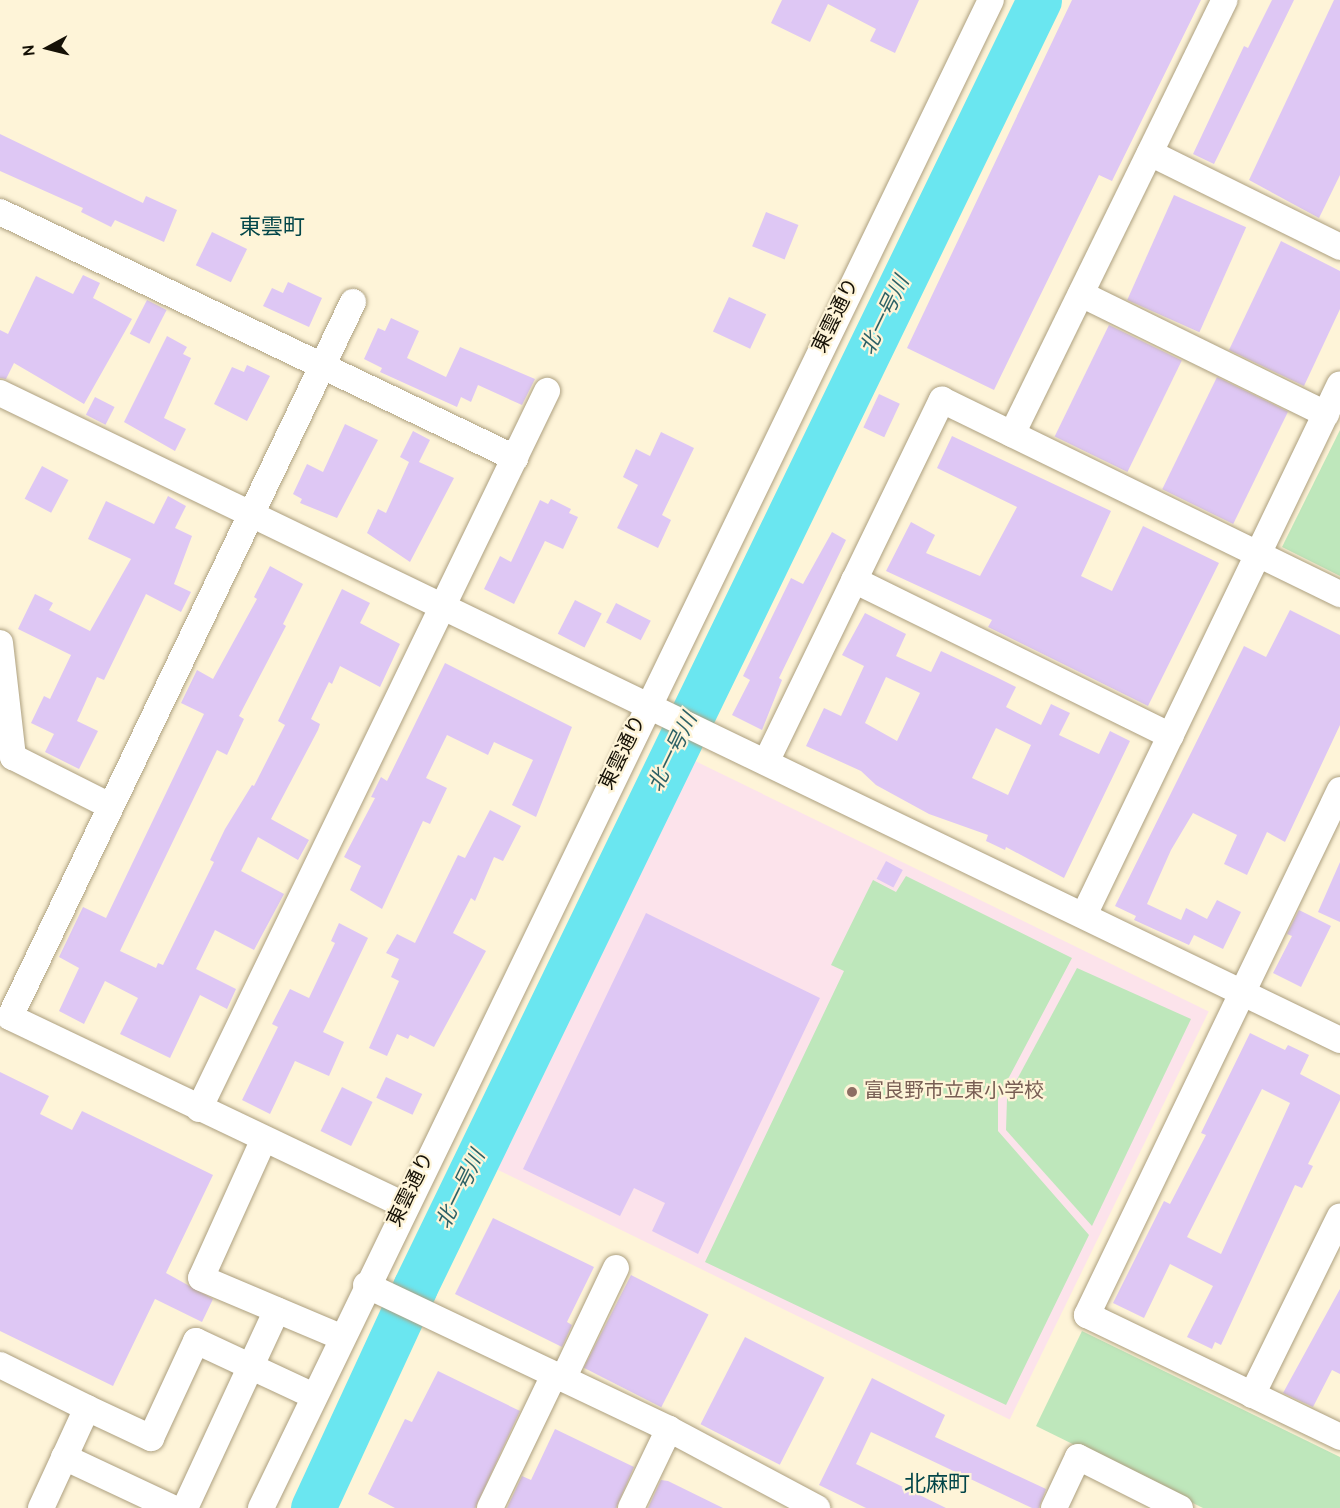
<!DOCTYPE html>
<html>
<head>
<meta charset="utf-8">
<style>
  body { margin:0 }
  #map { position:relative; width:1340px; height:1508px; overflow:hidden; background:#fef4d8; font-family:Overpass,"Noto Sans JP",sans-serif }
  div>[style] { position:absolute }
  .education>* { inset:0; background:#fce3eb; transform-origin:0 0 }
  .green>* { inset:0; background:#bee7bb }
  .river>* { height:45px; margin:-22.5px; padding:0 22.5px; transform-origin:22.5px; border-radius:22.5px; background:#6ae6f0 }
  .building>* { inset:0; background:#dec7f4; transform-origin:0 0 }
  .roads { filter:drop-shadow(0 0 2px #ada080) drop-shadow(0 0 2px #ada080) }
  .minor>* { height:26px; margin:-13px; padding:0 13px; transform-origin:13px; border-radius:13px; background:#fff }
  .dots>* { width:16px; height:16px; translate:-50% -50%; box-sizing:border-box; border:3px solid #fef4d8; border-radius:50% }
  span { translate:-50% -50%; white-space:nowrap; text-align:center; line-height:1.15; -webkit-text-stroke:4.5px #fef4d8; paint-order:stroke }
  .street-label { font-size:20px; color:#161106 }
  .education-label { font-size:20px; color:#785e54 }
  .left { translate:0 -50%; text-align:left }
  .water-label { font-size:21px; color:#2d6166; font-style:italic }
  .quarter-label { font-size:22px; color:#034649 }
  .north { position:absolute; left:18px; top:18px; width:60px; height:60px; -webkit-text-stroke:4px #fef4d8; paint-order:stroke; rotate:263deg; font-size:16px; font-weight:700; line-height:24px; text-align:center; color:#161106 }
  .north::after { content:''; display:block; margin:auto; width:21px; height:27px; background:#161106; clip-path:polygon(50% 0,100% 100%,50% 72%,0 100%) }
</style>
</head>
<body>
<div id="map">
  <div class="education">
    <i style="left:691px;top:759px;width:576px;height:454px;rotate:26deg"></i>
  </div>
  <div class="green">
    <i style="clip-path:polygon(1340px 430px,1340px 576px,1282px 547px)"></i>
    <i style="clip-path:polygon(906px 876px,1072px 958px,998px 1098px,998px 1131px,1089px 1235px,1006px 1405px,705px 1262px,844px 971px,831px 965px,873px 880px,896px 892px)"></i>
    <i style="clip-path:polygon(1077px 968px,1191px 1019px,1092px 1226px,1006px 1130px,1007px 1098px)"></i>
    <i style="clip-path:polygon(1082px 1331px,1340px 1457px,1340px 1508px,1203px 1508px,1036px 1426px)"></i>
  </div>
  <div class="river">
    <i style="left:313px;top:1508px;width:243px;rotate:-65.2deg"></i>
    <i style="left:415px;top:1287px;width:1430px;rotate:-64.13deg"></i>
  </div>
  <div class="building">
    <i style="clip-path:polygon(782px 0,919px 0,895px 53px,870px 41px,876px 29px,828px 4px,810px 42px,771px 23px)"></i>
    <i style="clip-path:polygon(1072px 0,1201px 0,1112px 181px,1099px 175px,994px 390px,907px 348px)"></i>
    <i style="clip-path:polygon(1272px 0,1294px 0,1214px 164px,1193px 154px,1244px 46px,1248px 48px)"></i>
    <i style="clip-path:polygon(1334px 0,1340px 0,1340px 175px,1319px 218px,1249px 180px)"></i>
    <i style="clip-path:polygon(0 134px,143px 203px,146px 196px,177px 210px,164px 242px,115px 220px,111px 227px,81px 212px,83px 208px,0 171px)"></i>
    <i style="left:1174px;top:195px;width:79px;height:115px;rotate:24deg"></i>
    <i style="left:766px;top:212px;width:35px;height:37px;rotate:22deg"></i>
    <i style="left:212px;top:232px;width:39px;height:37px;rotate:26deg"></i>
    <i style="clip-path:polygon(1281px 241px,1340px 271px,1340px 309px,1304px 386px,1229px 350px)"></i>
    <i style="clip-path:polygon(83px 275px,100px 283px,93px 298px,132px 319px,84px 404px,14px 363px,6px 379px,0 378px,0 330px,8px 334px,36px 276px,73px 294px)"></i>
    <i style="clip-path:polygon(288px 282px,322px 298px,309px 327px,263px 306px,272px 288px,283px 293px)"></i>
    <i style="left:729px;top:297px;width:41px;height:38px;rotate:25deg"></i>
    <i style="left:147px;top:300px;width:22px;height:38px;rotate:27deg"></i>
    <i style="clip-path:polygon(391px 318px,419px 331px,407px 358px,446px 377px,460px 347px,535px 379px,522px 405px,478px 385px,471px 402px,461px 397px,457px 407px,380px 372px,382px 368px,364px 359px,378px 328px,385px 331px)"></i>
    <i style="left:1109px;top:325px;width:81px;height:124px;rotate:26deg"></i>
    <i style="clip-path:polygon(167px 336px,187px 347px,183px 354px,191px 358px,164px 418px,186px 429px,175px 451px,124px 422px)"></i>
    <i style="clip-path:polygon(247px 365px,270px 376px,247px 421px,214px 404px,232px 367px,244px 372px)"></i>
    <i style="left:1217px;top:377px;width:79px;height:125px;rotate:26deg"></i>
    <i style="left:879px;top:394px;width:23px;height:37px;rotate:25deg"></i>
    <i style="left:95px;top:397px;width:22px;height:20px;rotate:27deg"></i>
    <i style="clip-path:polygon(345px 424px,378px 440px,337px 518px,300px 503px,302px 499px,293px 494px,307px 464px,323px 472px)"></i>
    <i style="clip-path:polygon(413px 431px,430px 440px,419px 462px,454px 478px,410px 562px,367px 533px,378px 509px,386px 513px,409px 462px,400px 457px)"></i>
    <i style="clip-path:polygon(661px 432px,694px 448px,662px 515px,671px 520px,658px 548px,617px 528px,638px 485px,623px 477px,636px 449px,650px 456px)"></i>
    <i style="clip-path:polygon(952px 436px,1111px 511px,1081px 576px,1112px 591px,1143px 526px,1219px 563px,1148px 706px,988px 627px,992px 620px,886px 571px,911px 522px,935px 535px,926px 553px,980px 576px,1017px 507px,937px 468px)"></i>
    <i style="left:42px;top:466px;width:30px;height:37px;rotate:28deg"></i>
    <i style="clip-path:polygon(168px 496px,186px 506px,175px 528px,192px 536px,174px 584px,191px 592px,181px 612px,146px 594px,104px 680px,97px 677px,77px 721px,98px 731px,79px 769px,45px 752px,54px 734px,31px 723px,44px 696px,50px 699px,71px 655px,18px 629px,35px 594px,53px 603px,49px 610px,90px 631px,131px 559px,88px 539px,106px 501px,154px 524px)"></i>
    <i style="clip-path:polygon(551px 499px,571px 509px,569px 513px,578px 517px,563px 549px,545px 541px,514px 604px,484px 589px,500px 556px,511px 562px,540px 500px,548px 504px)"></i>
    <i style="clip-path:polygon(832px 532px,846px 540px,779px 678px,782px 680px,762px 730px,732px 715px,750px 680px,743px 676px,791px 578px,803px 584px)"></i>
    <i style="clip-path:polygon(270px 566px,303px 584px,283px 624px,286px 626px,239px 716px,244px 719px,227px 755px,217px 750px,120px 951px,156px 968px,158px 963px,163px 965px,214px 862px,210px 860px,225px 829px,252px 785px,254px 786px,285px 725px,278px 721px,342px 589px,370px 603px,360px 623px,400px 644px,380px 687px,340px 666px,332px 684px,329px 682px,311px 719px,320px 724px,318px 730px,271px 819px,309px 840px,298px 860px,258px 837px,241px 871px,284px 894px,254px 950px,215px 930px,196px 969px,236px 989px,227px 1009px,200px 995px,170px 1058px,120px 1034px,138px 998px,105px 981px,84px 1024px,59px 1011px,79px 968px,59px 957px,83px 907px,106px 918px,204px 714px,181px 703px,197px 670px,213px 679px,257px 599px,254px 597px)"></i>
    <i style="left:575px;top:600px;width:30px;height:38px;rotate:27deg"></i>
    <i style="left:616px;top:603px;width:39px;height:22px;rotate:27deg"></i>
    <i style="clip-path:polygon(1290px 610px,1340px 635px,1340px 725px,1285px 842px,1267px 832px,1247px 875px,1224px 864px,1237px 835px,1193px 813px,1171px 850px,1147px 904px,1181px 920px,1186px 908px,1207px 919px,1217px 900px,1241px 912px,1223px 949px,1194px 935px,1189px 945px,1134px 920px,1136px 916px,1115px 906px,1244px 646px,1266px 657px)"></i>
    <i style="clip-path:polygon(evenodd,865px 613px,906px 634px,896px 656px,931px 672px,941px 651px,996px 677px,1016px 687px,1006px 707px,1041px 725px,1051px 704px,1070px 713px,1059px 735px,1099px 754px,1110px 731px,1130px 741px,1064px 878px,1006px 847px,1005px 850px,986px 841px,988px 835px,929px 814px,876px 785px,861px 771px,806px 746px,824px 708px,841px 716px,864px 666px,842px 655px,865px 613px,886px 677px,920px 693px,897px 741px,865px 723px,886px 677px,865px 613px,996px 728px,1031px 745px,1008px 795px,972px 778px,996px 728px)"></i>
    <i style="clip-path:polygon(445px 663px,572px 727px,536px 817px,512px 805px,533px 760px,494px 742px,488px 755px,447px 735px,426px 778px,447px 788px,430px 824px,423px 821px,382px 909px,350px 890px,361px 866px,344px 857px,375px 798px,371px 797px,381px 777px,387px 781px)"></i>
    <i style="clip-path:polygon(490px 810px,521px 826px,503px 861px,494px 857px,475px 901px,471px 898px,453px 933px,486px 951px,434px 1047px,410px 1035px,408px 1039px,397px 1034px,387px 1056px,369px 1048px,399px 981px,391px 977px,399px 959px,386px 953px,397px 934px,415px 943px,458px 855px,465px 858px)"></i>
    <i style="left:886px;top:861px;width:19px;height:20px;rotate:28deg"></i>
    <i style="clip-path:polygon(1340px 862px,1340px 922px,1318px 912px)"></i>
    <i style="clip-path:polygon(1299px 910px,1331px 926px,1301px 987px,1273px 973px,1292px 936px,1287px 934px)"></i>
    <i style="clip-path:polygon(646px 913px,820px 998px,698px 1254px,652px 1231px,665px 1203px,634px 1188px,620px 1216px,523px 1169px)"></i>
    <i style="clip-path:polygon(339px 923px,368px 938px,323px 1032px,344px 1042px,329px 1076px,295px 1061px,270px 1114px,242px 1100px,278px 1027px,272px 1024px,290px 989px,309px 998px,335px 943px,331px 941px)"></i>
    <i style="clip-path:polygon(evenodd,1250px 1033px,1285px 1050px,1288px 1045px,1309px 1055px,1300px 1074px,1340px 1095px,1340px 1100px,1308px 1164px,1313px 1166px,1302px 1188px,1295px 1185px,1221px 1345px,1215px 1342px,1212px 1349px,1187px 1337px,1213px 1286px,1170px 1264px,1144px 1318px,1113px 1303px,1164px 1201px,1170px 1204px,1206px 1135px,1201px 1133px,1250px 1033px,1262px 1089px,1290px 1103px,1221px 1254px,1187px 1237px,1262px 1089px)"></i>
    <i style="clip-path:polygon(0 1072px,49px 1096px,40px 1114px,72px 1130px,82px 1111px,213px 1175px,166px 1273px,213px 1299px,202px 1322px,155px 1299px,113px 1386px,0 1331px)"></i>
    <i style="left:386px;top:1077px;width:40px;height:23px;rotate:25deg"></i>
    <i style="left:342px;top:1087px;width:34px;height:49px;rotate:26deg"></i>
    <i style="clip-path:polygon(493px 1218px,594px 1267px,567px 1322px,572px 1325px,562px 1347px,455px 1294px)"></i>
    <i style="left:631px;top:1275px;width:87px;height:104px;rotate:27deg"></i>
    <i style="clip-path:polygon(1340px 1289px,1340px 1374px,1332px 1370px,1313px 1407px,1283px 1393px)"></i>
    <i style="left:745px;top:1337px;width:89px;height:98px;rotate:27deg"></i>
    <i style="clip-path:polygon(438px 1371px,520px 1411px,475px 1508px,395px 1508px,368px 1494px,405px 1419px,412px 1422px)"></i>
    <i style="clip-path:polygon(872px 1378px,945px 1415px,935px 1437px,1046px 1489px,1039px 1508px,1032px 1508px,871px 1432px,856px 1464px,946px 1508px,866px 1508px,819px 1485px)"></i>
    <i style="clip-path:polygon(555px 1429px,634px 1467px,616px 1508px,507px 1508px,522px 1476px,531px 1480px)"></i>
    <i style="clip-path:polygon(661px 1480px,668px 1481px,723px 1508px,648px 1508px)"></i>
  </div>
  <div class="roads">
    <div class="minor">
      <i style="left:1150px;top:153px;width:212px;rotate:26.3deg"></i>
      <i style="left:0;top:212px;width:571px;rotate:25.53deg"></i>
      <i style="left:1081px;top:294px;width:273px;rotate:26.1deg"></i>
      <i style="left:353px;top:302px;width:793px;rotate:115.63deg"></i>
      <i style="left:10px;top:1017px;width:437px;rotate:25.5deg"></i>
      <i style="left:0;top:393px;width:1488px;rotate:25.77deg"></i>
      <i style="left:1012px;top:434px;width:483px;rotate:-63.9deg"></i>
      <i style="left:854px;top:580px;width:353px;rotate:26.2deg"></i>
      <i style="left:0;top:643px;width:115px;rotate:83.5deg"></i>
      <i style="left:13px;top:757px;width:109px;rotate:26.8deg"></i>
      <i style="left:766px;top:762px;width:403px;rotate:-64.1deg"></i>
      <i style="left:942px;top:400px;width:443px;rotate:26deg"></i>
      <i style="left:1340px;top:790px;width:583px;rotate:115.73deg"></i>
      <i style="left:1087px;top:1315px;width:281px;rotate:25.7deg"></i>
      <i style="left:1084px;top:915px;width:589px;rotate:-64.26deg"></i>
      <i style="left:199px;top:1109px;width:798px;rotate:-64.14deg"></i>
      <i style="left:263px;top:1141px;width:150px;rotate:114.3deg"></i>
      <i style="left:201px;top:1278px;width:152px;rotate:22.9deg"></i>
      <i style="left:366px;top:1285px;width:335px;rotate:25.4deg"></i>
      <i style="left:669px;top:1429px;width:168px;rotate:28.1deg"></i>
      <i style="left:0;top:1365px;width:97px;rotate:26.3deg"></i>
      <i style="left:563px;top:1379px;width:123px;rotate:-64.5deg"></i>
      <i style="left:1252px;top:1395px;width:199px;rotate:-63.8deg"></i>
      <i style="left:64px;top:1457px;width:120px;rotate:25.1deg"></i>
      <i style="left:41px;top:1508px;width:110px;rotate:-65.3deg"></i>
      <i style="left:87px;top:1408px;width:71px;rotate:25.1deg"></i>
      <i style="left:151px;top:1438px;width:107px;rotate:-65.1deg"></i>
      <i style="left:196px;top:1341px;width:130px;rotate:25deg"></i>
      <i style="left:185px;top:1508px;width:218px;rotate:-65.1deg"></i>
      <i style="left:261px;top:1508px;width:1675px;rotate:-64.17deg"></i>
      <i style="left:490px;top:1508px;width:148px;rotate:-64.3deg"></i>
      <i style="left:631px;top:1508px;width:88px;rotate:-64.3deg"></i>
      <i style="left:1054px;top:1508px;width:56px;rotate:-64.8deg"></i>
      <i style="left:1078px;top:1457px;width:114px;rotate:26.6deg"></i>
    </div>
  </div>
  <div class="dots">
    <i style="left:852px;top:1092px;background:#8d6e63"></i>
  </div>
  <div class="street-label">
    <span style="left:837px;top:316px;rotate:-64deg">東雲通り</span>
    <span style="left:624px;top:753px;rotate:-64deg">東雲通り</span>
    <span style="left:412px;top:1190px;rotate:-64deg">東雲通り</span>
  </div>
  <div class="education-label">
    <span class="left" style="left:864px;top:1092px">富良野市立東小学校</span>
  </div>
  <div class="water-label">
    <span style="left:886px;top:316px;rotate:-64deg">北一号川</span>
    <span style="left:674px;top:753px;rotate:-64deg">北一号川</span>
    <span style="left:462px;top:1190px;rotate:-64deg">北一号川</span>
  </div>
  <div class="quarter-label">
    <span style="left:272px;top:229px">東雲町</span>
    <span style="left:937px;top:1486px">北麻町</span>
  </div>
  <div class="north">N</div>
</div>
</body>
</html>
